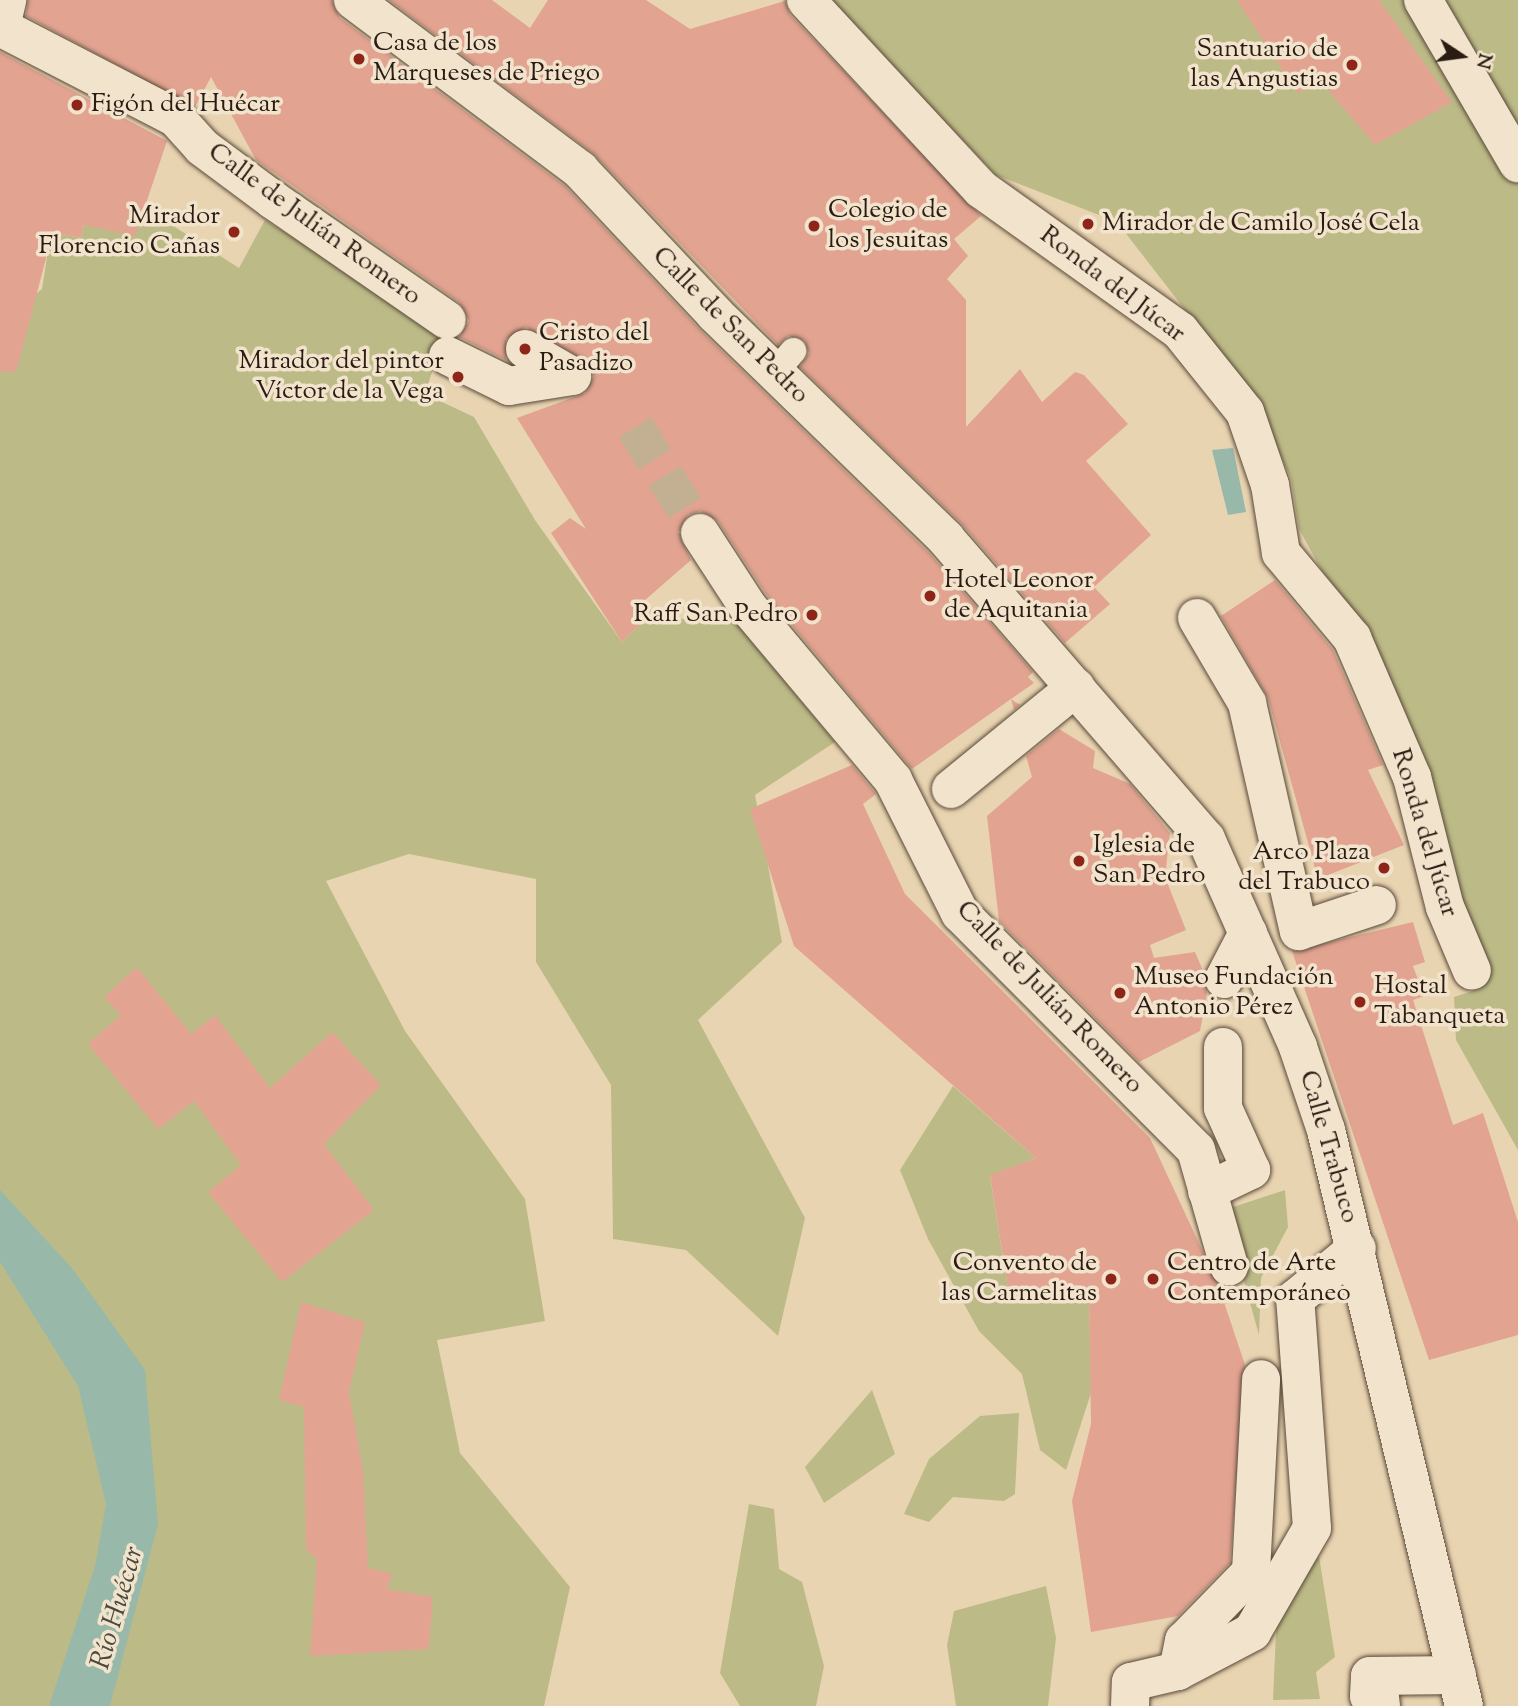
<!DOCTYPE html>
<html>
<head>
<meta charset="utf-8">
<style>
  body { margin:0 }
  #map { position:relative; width:1518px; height:1706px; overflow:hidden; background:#e9d4b1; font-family:"Sorts Mill Goudy",serif }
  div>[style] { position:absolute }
  .green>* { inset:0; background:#bcbb87 }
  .water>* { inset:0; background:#98b8a9 }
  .building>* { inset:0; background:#e2a391 }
  .pedestrian-tunnel>* { height:38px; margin-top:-19px; transform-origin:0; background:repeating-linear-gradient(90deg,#c3af91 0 38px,transparent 0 57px) }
  .roads { filter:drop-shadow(0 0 2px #5a493a) drop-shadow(0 0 2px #5a493a) }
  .service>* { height:26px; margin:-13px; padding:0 13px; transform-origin:13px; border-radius:13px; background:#f1e3cc }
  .pedestrian>* { height:38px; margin:-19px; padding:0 19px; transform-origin:19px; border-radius:19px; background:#f1e3cc }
  .minor>* { height:38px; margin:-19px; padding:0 19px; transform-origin:19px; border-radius:19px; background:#f1e3cc }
  .tertiary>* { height:38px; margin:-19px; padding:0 19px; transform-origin:19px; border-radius:19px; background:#f1e3cc }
  .dots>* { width:19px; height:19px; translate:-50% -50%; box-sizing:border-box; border:4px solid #f1e3cc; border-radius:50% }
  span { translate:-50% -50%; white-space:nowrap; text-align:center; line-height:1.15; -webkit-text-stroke:7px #f1e3cc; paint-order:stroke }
  .poi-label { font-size:26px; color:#2a1b13 }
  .left { translate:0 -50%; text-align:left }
  .right { translate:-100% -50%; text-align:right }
  .street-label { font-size:26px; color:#2a1b13 }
  .water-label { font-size:28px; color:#4b4a40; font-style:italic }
  .north { position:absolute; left:1427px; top:21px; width:70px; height:70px; -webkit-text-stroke:5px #f1e3cc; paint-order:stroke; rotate:103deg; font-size:19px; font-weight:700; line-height:28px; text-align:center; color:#2a1b13 }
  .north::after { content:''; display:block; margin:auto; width:24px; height:32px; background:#2a1b13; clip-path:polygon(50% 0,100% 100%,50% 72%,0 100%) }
</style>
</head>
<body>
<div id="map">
  <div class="green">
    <i style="clip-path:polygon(829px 0,1518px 0,1518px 1150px,1456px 1040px,1454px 997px,1482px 988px,1404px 720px,1299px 529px,1291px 478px,1251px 395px,1117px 222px,996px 175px)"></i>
    <i style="clip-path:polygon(138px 219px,164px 220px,239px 268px,265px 220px,445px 332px,425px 394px,474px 417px,535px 520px,622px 642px,653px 612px,704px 624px,722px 605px,835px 742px,755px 795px,782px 942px,698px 1020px,805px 1218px,778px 1336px,686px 1250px,613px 1239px,611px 1085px,536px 962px,536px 879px,409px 854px,326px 881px,405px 1031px,525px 1199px,545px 1321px,437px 1340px,460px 1453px,570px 1587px,544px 1706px,0 1706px,0 323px,42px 289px,48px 251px,58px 254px,62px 234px,81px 238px,84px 225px)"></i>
    <i style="clip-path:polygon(953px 1086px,1036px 1158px,990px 1176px,1010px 1301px,1089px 1291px,1091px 1393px,1066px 1470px,1040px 1450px,1022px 1374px,979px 1331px,928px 1239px,900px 1170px)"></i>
    <i style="clip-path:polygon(1285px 1190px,1288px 1227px,1261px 1278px,1259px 1335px,1224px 1210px)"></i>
    <i style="clip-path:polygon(872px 1390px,895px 1454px,824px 1503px,805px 1467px)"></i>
    <i style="clip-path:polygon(1019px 1413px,1015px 1494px,1004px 1501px,953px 1497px,929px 1522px,904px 1514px,929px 1459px,980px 1416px)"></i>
    <i style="clip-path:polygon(749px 1504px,774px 1509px,779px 1569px,802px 1582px,824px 1666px,816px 1706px,740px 1706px,720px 1673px)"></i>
    <i style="clip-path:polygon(1319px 1556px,1335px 1657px,1316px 1672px,1320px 1699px,1273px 1700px,1277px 1609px)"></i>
    <i style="clip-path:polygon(1046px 1586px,1056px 1638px,1048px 1706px,956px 1706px,947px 1645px,954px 1611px)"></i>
  </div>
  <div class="water">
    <i style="clip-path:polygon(1233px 448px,1246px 512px,1228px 515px,1212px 450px)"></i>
    <i style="clip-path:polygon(0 1190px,72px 1268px,145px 1370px,158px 1524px,110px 1706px,49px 1706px,95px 1566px,106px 1504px,78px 1386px,0 1262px)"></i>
  </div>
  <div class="building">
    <i style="clip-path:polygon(28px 0,332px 0,340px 18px,565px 186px,699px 329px,930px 554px,1033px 672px,1028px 677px,1034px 683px,1011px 699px,1020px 705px,1014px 710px,1011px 699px,912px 769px,766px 594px,718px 521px,700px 511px,688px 515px,678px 533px,691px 560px,644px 601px,653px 612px,622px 642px,551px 533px,570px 518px,586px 529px,517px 418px,585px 393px,594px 377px,588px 362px,526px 327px,506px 339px,506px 360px,459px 337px,469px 321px,459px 302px,256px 160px,211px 77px,195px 107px,26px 16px)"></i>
    <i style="clip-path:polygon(389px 0,492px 0,530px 28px,548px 0,646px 0,690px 29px,785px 1px,790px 15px,981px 216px,954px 239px,968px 256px,947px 279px,966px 300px,966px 427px,1020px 369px,1042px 402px,1075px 372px,1084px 375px,1128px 424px,1086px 461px,1151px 535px,1094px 587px,1110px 604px,1065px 643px,961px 523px,800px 367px,809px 353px,804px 340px,788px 336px,778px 345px,593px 153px)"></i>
    <i style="clip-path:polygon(1237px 0,1379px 0,1452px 102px,1375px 145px,1321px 82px,1297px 93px)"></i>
    <i style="clip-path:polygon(0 52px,167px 141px,135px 236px,84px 225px,81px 238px,62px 234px,58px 254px,48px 251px,16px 372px,0 371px)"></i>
    <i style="clip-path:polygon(1275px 580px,1333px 650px,1383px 765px,1368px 770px,1404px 845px,1318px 879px,1268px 698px,1221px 616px)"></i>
    <i style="clip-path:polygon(1059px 729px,1095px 751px,1093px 768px,1130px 784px,1170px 833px,1165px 877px,1186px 930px,1150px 945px,1154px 958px,1195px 952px,1204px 973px,1207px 993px,1200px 1031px,1139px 1062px,999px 921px,987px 816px,1032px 777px,1026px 756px)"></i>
    <i style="clip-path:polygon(852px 765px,876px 794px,863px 804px,905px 894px,1150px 1138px,1218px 1284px,1245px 1365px,1230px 1563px,1178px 1616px,1091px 1632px,1072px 1501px,1091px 1424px,1089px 1291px,1010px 1301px,990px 1175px,1036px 1158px,794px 946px,750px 809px)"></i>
    <i style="clip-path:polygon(1413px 922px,1425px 962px,1413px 966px,1424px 996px,1413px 1000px,1453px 1125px,1483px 1113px,1518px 1222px,1518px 1335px,1429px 1360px,1292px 951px)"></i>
    <i style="clip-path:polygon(137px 967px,191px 1034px,215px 1015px,270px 1088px,332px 1032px,381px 1085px,324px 1144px,374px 1210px,282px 1282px,208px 1192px,241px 1165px,194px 1101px,158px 1129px,88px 1044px,121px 1015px,104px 997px)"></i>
    <i style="clip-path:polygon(301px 1302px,365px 1322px,349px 1393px,363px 1470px,368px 1568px,392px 1573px,387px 1589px,433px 1597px,429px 1649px,310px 1656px,317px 1559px,306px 1549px,304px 1407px,279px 1400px)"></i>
  </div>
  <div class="pedestrian-tunnel">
    <i style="left:635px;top:427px;width:124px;rotate:58.5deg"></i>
  </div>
  <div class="roads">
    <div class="service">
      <i style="left:775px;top:372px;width:28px;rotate:-49deg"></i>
    </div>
    <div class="pedestrian">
      <i style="left:806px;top:0;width:258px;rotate:47.2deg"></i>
      <i style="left:981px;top:189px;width:244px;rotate:35.5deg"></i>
      <i style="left:1180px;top:331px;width:104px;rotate:51.3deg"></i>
      <i style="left:1245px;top:412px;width:77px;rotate:71.1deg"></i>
      <i style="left:1270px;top:485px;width:69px;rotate:80.8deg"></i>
      <i style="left:1281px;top:553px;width:111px;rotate:50.1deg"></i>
      <i style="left:1352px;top:638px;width:151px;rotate:66.7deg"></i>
      <i style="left:1412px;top:777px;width:134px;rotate:75.8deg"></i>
      <i style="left:1445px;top:907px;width:69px;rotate:67.1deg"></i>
      <i style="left:1423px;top:0;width:189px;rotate:59.8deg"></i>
      <i style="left:0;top:27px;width:198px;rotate:27.3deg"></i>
      <i style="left:176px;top:118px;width:39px;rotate:48deg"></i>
      <i style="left:202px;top:147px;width:89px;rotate:36.7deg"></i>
      <i style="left:273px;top:200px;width:211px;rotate:34.6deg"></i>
      <i style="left:525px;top:349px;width:54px;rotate:29.9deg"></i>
      <i style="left:448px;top:356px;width:68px;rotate:26.2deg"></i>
      <i style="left:509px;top:386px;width:64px;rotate:-9deg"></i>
      <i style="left:700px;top:533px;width:88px;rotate:57deg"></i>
      <i style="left:748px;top:607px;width:226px;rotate:50deg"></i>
      <i style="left:893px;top:780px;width:149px;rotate:63.3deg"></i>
      <i style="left:960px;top:913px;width:334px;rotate:45.1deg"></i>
      <i style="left:1196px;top:1150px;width:121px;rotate:74.1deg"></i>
      <i style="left:1197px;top:618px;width:99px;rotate:59.5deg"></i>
      <i style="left:1247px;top:703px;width:234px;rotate:77.2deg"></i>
      <i style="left:1299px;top:931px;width:82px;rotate:-18.4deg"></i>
      <i style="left:951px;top:789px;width:161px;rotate:-39.2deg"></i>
      <i style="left:1224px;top:979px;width:52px;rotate:-62.4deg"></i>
      <i style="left:1207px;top:1191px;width:49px;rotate:-25.5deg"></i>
      <i style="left:1251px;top:1170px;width:68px;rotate:-114.3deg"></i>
      <i style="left:1223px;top:1108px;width:61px;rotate:-90deg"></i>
      <i style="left:1178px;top:1671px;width:31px;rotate:-79deg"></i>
      <i style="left:1184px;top:1641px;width:96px;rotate:-45.8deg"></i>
      <i style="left:1251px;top:1572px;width:193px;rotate:-87deg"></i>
      <i style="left:1381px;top:1706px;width:8px;rotate:-97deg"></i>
      <i style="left:1380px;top:1698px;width:11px;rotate:-170deg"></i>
      <i style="left:1369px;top:1696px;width:20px;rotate:-87deg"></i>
      <i style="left:1370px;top:1676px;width:87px;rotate:-0.7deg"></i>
    </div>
    <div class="minor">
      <i style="left:1px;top:27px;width:28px;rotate:-77deg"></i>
      <i style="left:1130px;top:1706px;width:24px;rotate:-88deg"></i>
      <i style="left:1131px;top:1682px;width:48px;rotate:-13.2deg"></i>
      <i style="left:1178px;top:1671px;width:84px;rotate:-27.8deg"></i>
      <i style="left:1252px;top:1632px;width:120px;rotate:-60deg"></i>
      <i style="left:1312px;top:1528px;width:230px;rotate:-94.2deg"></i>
      <i style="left:1295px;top:1299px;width:80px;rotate:-39.4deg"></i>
    </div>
    <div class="tertiary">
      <i style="left:353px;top:0;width:284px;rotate:36.8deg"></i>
      <i style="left:580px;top:170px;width:197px;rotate:46.8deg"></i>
      <i style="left:715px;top:314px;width:322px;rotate:44.2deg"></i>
      <i style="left:946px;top:539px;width:397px;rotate:49.1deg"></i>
      <i style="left:1206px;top:839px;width:227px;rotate:66.1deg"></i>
      <i style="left:1298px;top:1047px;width:88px;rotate:71.4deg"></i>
      <i style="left:1326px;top:1130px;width:592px;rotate:76.53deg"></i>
    </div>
  </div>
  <div class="dots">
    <i style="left:359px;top:59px;background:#8f2418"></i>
    <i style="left:1352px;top:65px;background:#8f2418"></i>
    <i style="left:77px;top:105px;background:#8f2418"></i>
    <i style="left:1088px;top:224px;background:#8f2418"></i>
    <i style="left:814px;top:226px;background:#8f2418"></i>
    <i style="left:234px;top:232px;background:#8f2418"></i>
    <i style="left:525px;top:349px;background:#8f2418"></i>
    <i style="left:458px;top:377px;background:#8f2418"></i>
    <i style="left:930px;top:596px;background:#8f2418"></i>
    <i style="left:812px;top:615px;background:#8f2418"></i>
    <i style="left:1079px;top:861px;background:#8f2418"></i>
    <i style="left:1384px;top:868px;background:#8f2418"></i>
    <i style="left:1120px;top:993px;background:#8f2418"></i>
    <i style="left:1360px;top:1002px;background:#8f2418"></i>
    <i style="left:1111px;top:1279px;background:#8f2418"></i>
    <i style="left:1153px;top:1279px;background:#8f2418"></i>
  </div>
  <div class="poi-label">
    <span class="left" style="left:373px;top:59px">Casa de los<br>Marqueses de Priego</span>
    <span class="right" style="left:1338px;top:65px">Santuario de<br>las Angustias</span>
    <span class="left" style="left:91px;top:105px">Figón del Huécar</span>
    <span class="left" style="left:828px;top:226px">Colegio de<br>los Jesuitas</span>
    <span class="right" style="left:220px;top:232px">Mirador<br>Florencio Cañas</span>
    <span class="left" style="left:1102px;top:224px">Mirador de Camilo José Cela</span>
    <span class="left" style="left:539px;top:349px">Cristo del<br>Pasadizo</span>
    <span class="right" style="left:444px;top:377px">Mirador del pintor<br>Víctor de la Vega</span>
    <span class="left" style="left:944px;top:596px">Hotel Leonor<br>de Aquitania</span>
    <span class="right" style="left:798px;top:615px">Raff San Pedro</span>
    <span class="left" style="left:1093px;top:861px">Iglesia de<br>San Pedro</span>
    <span class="right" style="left:1370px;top:868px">Arco Plaza<br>del Trabuco</span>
    <span class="left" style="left:1134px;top:993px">Museo Fundación<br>Antonio Pérez</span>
    <span class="left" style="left:1374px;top:1002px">Hostal<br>Tabanqueta</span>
    <span class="right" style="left:1097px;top:1279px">Convento de<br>las Carmelitas</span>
    <span class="left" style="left:1167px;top:1279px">Centro de Arte<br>Contemporáneo</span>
  </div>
  <div class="street-label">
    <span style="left:314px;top:225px;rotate:36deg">Calle de Julián Romero</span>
    <span style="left:1112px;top:285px;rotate:37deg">Ronda del Júcar</span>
    <span style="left:730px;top:326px;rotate:45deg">Calle de San Pedro</span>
    <span style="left:1424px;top:833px;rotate:73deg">Ronda del Júcar</span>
    <span style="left:1049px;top:998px;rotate:46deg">Calle de Julián Romero</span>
    <span style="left:1328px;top:1147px;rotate:74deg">Calle Trabuco</span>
  </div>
  <div class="water-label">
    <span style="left:118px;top:1608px;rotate:-74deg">Río Huécar</span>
  </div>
  <div class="north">N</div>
</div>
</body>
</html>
